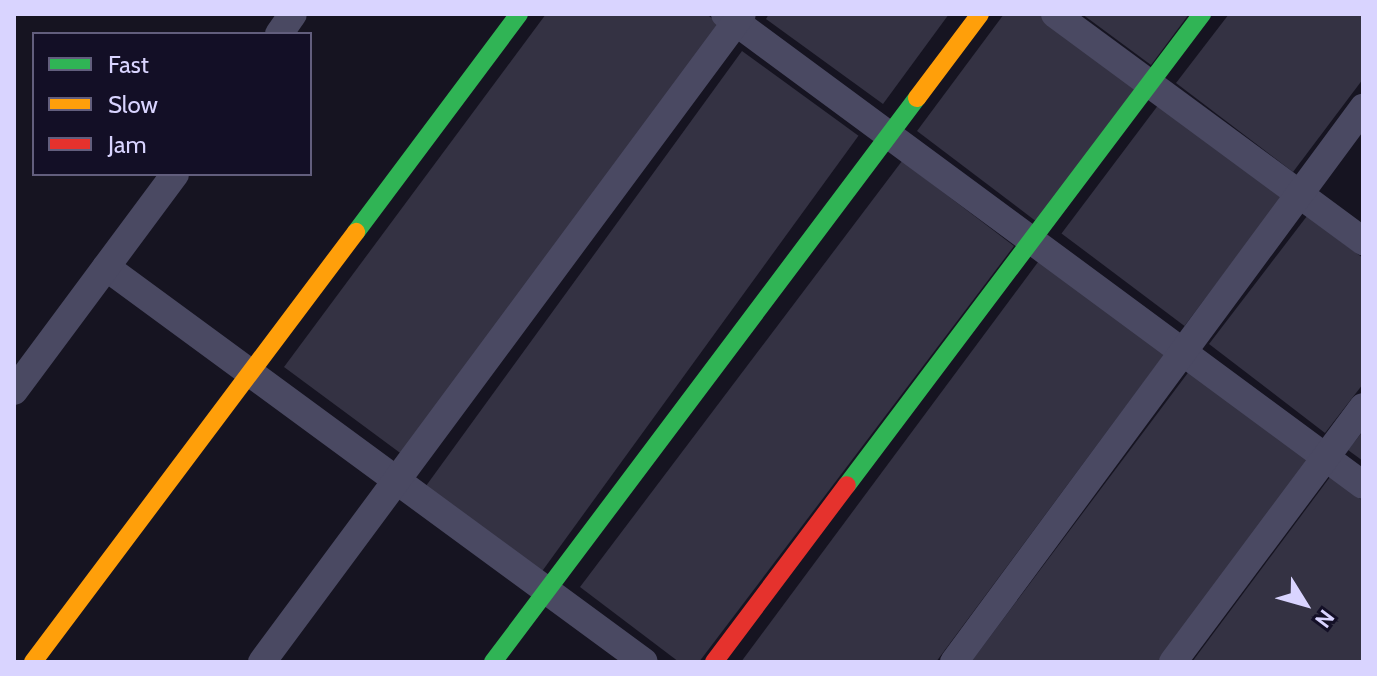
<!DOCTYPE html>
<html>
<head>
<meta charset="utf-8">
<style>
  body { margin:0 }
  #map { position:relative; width:1377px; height:676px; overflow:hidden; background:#161421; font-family:Cabin,sans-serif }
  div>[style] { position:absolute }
  .building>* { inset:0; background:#343243; transform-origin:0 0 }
  .street>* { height:28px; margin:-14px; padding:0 14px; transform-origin:14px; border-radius:14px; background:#4a4962 }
  .fast>* { height:18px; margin:-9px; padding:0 9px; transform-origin:9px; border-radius:9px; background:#30b455 }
  .slow>* { height:18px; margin:-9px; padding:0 9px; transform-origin:9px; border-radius:9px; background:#ff9f0a }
  .jam>* { height:18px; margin:-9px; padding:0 9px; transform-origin:9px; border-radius:9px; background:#e5322d }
  span { translate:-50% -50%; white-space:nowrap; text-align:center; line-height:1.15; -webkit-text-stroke:7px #130f26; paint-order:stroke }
  .frame { position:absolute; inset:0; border:16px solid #d9d4ff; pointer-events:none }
  .legend { position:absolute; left:32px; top:32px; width:280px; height:144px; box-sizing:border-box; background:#130f26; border:2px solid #625e7d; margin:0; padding:10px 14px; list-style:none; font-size:24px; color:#d9d4ff }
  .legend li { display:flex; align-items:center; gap:16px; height:40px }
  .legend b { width:40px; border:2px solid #625e7d }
  .north { position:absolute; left:1265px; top:564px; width:80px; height:80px; -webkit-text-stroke:6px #130f26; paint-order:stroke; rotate:127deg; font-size:22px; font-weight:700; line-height:32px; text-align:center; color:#d9d4ff }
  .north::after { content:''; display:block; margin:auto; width:28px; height:36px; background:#d9d4ff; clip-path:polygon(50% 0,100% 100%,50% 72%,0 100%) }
</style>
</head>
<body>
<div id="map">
  <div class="building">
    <i style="clip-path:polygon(546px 14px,706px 14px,726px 28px,407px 458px,284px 367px)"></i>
    <i style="clip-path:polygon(769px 14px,949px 14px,883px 104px,766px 19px)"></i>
    <i style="clip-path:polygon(1004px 14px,1048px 14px,1141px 83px,1037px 222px,917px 131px)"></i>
    <i style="clip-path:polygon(1082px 14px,1189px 14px,1151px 65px)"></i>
    <i style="clip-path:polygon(1229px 14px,1363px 14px,1363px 79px,1293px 172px,1176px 83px)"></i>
    <i style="left:742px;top:51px;width:144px;height:538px;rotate:36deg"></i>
    <i style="left:1159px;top:104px;width:154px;height:162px;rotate:37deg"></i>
    <i style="clip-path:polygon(902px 161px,1014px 246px,699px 662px,679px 662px,580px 587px)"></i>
    <i style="clip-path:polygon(1307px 216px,1363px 258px,1363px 384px,1325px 433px,1209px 344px)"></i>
    <i style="clip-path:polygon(1041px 258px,1166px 352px,936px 662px,741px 662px)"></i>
    <i style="clip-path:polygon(1193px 366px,1313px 457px,1160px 662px,971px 662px)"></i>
    <i style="clip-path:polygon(1363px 431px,1363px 461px,1348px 450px)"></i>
    <i style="clip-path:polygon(1330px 477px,1363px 501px,1363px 662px,1192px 662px)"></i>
  </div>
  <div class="street">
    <i style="left:725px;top:14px;width:793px;rotate:36.44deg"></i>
    <i style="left:1055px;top:14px;width:383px;rotate:36.4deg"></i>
    <i style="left:279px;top:34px;width:24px;rotate:-55deg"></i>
    <i style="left:106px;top:267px;width:667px;rotate:36.29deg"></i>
    <i style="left:14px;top:391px;width:270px;rotate:-53.4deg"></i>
    <i style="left:262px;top:662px;width:806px;rotate:-53.47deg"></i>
    <i style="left:954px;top:662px;width:689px;rotate:-53.56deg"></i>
    <i style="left:1173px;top:662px;width:318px;rotate:-53.3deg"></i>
  </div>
  <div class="fast">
    <i style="left:356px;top:232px;width:272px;rotate:-53.2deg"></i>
    <i style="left:847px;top:485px;width:590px;rotate:-52.99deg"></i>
    <i style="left:493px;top:662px;width:706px;rotate:-53.07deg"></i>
  </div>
  <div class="slow">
    <i style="left:917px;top:98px;width:105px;rotate:-53.1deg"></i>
    <i style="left:33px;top:662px;width:538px;rotate:-53.09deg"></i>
  </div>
  <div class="jam">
    <i style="left:714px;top:662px;width:221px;rotate:-53.1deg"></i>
  </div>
  <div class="frame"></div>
  <ul class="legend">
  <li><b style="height:10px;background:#30b455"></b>Fast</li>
  <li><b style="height:10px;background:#ff9f0a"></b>Slow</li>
  <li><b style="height:10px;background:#e5322d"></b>Jam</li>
  </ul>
  <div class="north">N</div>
</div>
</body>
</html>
